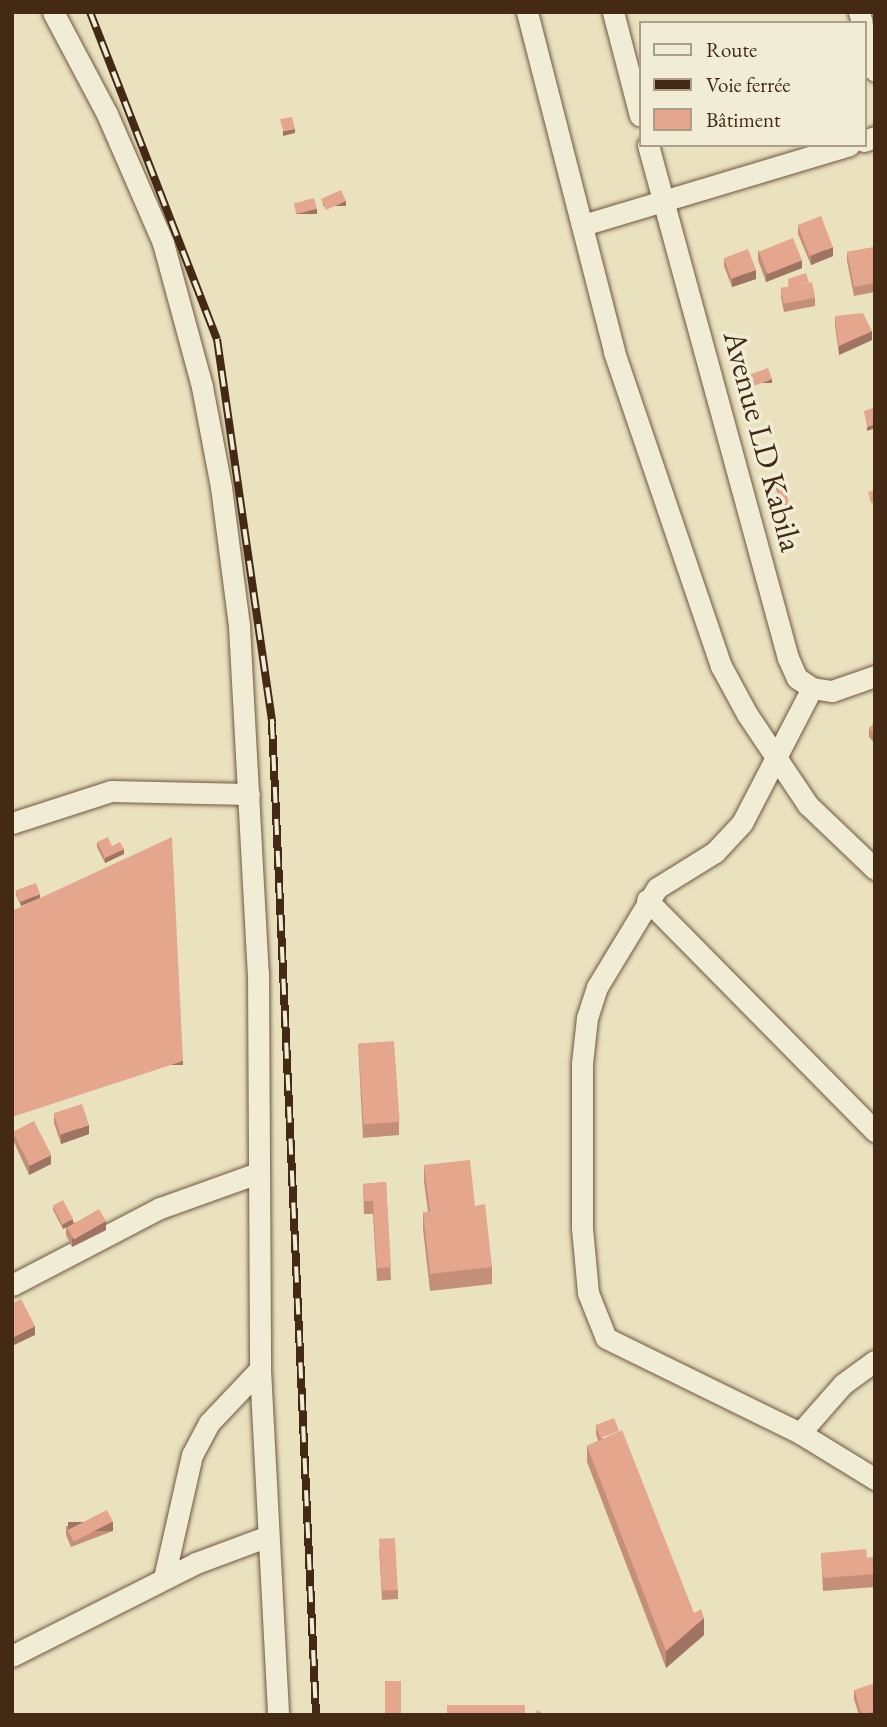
<!DOCTYPE html>
<html>
<head>
<meta charset="utf-8">
<style>
  body { margin:0 }
  #map { position:relative; width:887px; height:1727px; overflow:hidden; background:#eae1bf; font-family:"EB Garamond",serif }
  div>[style] { position:absolute }
  .roads { filter:drop-shadow(0 0 2px #6e5840) drop-shadow(0 0 2px #6e5840) }
  .street>* { height:21px; margin:-10.5px; padding:0 10.5px; transform-origin:10.5px; border-radius:10.5px; background:#f1ecd5 }
  .rail>* { height:8px; margin-top:-4px; transform-origin:0; background:repeating-linear-gradient(90deg,#f1ecd5 0 16px,#442a15 0 32px); box-sizing:border-box; border-block:2px solid #442a15 }
  .wall>* { inset:0; background:#c48f79 }
  .shaded-wall>* { inset:0; background:#a07463; transform-origin:0 0 }
  .building>* { inset:0; background:#e4a68d; transform-origin:0 0 }
  span { translate:-50% -50%; white-space:nowrap; text-align:center; line-height:1.15; -webkit-text-stroke:7px #f1ecd5; paint-order:stroke }
  .street-label { font-size:32px; color:#442a15 }
  .frame { position:absolute; inset:0; border:14px solid #442a15; pointer-events:none }
  .legend { position:absolute; left:639px; top:21px; width:228px; height:126px; box-sizing:border-box; background:#f1ecd5; border:2px solid #ac9e88; margin:0; padding:9px 12px; list-style:none; font-size:21px; color:#442a15 }
  .legend li { display:flex; align-items:center; gap:14px; height:35px }
  .legend b { width:35px; border:2px solid #ac9e88 }
</style>
</head>
<body>
<div id="map">
  <div class="roads">
    <div class="street">
      <i style="left:53px;top:12px;width:115px;rotate:62.1deg"></i>
      <i style="left:107px;top:114px;width:141px;rotate:66.5deg"></i>
      <i style="left:163px;top:243px;width:149px;rotate:74.8deg"></i>
      <i style="left:202px;top:387px;width:102px;rotate:79.2deg"></i>
      <i style="left:221px;top:487px;width:140px;rotate:82.6deg"></i>
      <i style="left:239px;top:626px;width:347px;rotate:86.9deg"></i>
      <i style="left:258px;top:972px;width:397px;rotate:89.7deg"></i>
      <i style="left:260px;top:1369px;width:346px;rotate:87deg"></i>
      <i style="left:527px;top:12px;width:351px;rotate:75.6deg"></i>
      <i style="left:614px;top:352px;width:332px;rotate:71.2deg"></i>
      <i style="left:721px;top:666px;width:55px;rotate:61.6deg"></i>
      <i style="left:747px;top:714px;width:110px;rotate:56.2deg"></i>
      <i style="left:808px;top:805px;width:93px;rotate:43.7deg"></i>
      <i style="left:613px;top:12px;width:107px;rotate:75.4deg"></i>
      <i style="left:859px;top:12px;width:11px;rotate:75deg"></i>
      <i style="left:864px;top:31px;width:41px;rotate:74.6deg"></i>
      <i style="left:864px;top:141px;width:12px;rotate:-20deg"></i>
      <i style="left:648px;top:145px;width:532px;rotate:74.74deg"></i>
      <i style="left:788px;top:658px;width:22px;rotate:66deg"></i>
      <i style="left:797px;top:678px;width:18px;rotate:34deg"></i>
      <i style="left:812px;top:688px;width:20px;rotate:9deg"></i>
      <i style="left:832px;top:691px;width:46px;rotate:-19.2deg"></i>
      <i style="left:583px;top:225px;width:278px;rotate:-16.7deg"></i>
      <i style="left:812px;top:688px;width:152px;rotate:117.4deg"></i>
      <i style="left:742px;top:823px;width:40px;rotate:133deg"></i>
      <i style="left:715px;top:852px;width:68px;rotate:148.2deg"></i>
      <i style="left:657px;top:888px;width:116px;rotate:121.2deg"></i>
      <i style="left:597px;top:987px;width:33px;rotate:108deg"></i>
      <i style="left:587px;top:1018px;width:45px;rotate:96.3deg"></i>
      <i style="left:582px;top:1063px;width:165px;rotate:90deg"></i>
      <i style="left:582px;top:1228px;width:65px;rotate:84.7deg"></i>
      <i style="left:588px;top:1293px;width:48px;rotate:68.2deg"></i>
      <i style="left:606px;top:1338px;width:216px;rotate:26.1deg"></i>
      <i style="left:800px;top:1433px;width:88px;rotate:31.5deg"></i>
      <i style="left:12px;top:823px;width:104px;rotate:-17.9deg"></i>
      <i style="left:111px;top:791px;width:138px;rotate:1.2deg"></i>
      <i style="left:647px;top:900px;width:325px;rotate:45.4deg"></i>
      <i style="left:12px;top:1285px;width:167px;rotate:-27.5deg"></i>
      <i style="left:160px;top:1208px;width:104px;rotate:-19.7deg"></i>
      <i style="left:800px;top:1433px;width:65px;rotate:-48.7deg"></i>
      <i style="left:843px;top:1384px;width:39px;rotate:-36deg"></i>
      <i style="left:164px;top:1578px;width:126px;rotate:-77.2deg"></i>
      <i style="left:192px;top:1455px;width:36px;rotate:-62deg"></i>
      <i style="left:209px;top:1423px;width:74px;rotate:-46.6deg"></i>
      <i style="left:12px;top:1656px;width:206px;rotate:-26.8deg"></i>
      <i style="left:196px;top:1563px;width:75px;rotate:-20.4deg"></i>
    </div>
  </div>
  <div class="rail">
    <i style="left:90px;top:12px;width:351px;rotate:68.8deg"></i>
    <i style="left:217px;top:339px;width:388px;rotate:81.8deg"></i>
    <i style="left:272px;top:723px;width:993px;rotate:87.46deg"></i>
  </div>
  <div class="wall">
    <i style="clip-path:polygon(798px 225px,833px 256px,811px 265px,798px 234px)"></i>
    <i style="clip-path:polygon(875px 247px,875px 292px,854px 296px,847px 261px,847px 252px)"></i>
    <i style="clip-path:polygon(758px 251px,802px 268px,766px 282px,758px 260px)"></i>
    <i style="clip-path:polygon(724px 258px,756px 279px,732px 287px,724px 266px)"></i>
    <i style="clip-path:polygon(788px 279px,815px 298px,815px 306px,784px 312px,781px 297px,781px 288px,789px 287px)"></i>
    <i style="clip-path:polygon(835px 316px,872px 340px,839px 355px,835px 325px)"></i>
    <i style="clip-path:polygon(775px 482px,789px 508px,783px 509px,775px 486px)"></i>
    <i style="clip-path:polygon(875px 723px,875px 744px,869px 737px,869px 728px)"></i>
    <i style="clip-path:polygon(97px 842px,112px 846px,124px 854px,105px 863px,97px 847px)"></i>
    <i style="clip-path:polygon(16px 891px,40px 898px,183px 1065px,40px 898px,21px 906px,16px 895px)"></i>
    <i style="clip-path:polygon(358px 1043px,399px 1122px,399px 1135px,363px 1138px)"></i>
    <i style="clip-path:polygon(54px 1114px,89px 1134px,61px 1144px,54px 1123px)"></i>
    <i style="clip-path:polygon(13px 1132px,51px 1164px,29px 1175px,13px 1140px)"></i>
    <i style="clip-path:polygon(424px 1165px,475px 1206px,492px 1267px,492px 1284px,430px 1291px,423px 1229px,423px 1212px,428px 1212px,424px 1182px)"></i>
    <i style="clip-path:polygon(386px 1182px,391px 1280px,377px 1281px,373px 1214px,364px 1214px,363px 1184px)"></i>
    <i style="clip-path:polygon(53px 1206px,73px 1222px,106px 1230px,72px 1247px,66px 1235px,66px 1227px,63px 1229px,53px 1210px)"></i>
    <i style="clip-path:polygon(596px 1426px,704px 1635px,666px 1668px,587px 1462px,587px 1446px,598px 1441px,596px 1434px)"></i>
    <i style="clip-path:polygon(66px 1526px,113px 1531px,71px 1547px,66px 1535px)"></i>
    <i style="clip-path:polygon(379px 1548px,398px 1590px,398px 1599px,382px 1600px)"></i>
    <i style="clip-path:polygon(821px 1553px,867px 1558px,875px 1557px,875px 1587px,823px 1591px)"></i>
    <i style="clip-path:polygon(854px 1690px,875px 1715px,859px 1715px,854px 1699px)"></i>
  </div>
  <div class="shaded-wall">
    <i style="clip-path:polygon(295px 129px,295px 133px,283px 136px,283px 131px)"></i>
    <i style="left:346px;top:201px;width:5px;height:23px;rotate:90deg"></i>
    <i style="left:317px;top:209px;width:5px;height:21px;rotate:90deg"></i>
    <i style="clip-path:polygon(833px 247px,833px 256px,811px 265px,811px 256px)"></i>
    <i style="clip-path:polygon(802px 260px,802px 268px,766px 282px,766px 273px)"></i>
    <i style="clip-path:polygon(756px 270px,756px 279px,732px 287px,732px 278px)"></i>
    <i style="clip-path:polygon(872px 331px,872px 340px,839px 355px,839px 346px)"></i>
    <i style="left:772px;top:379px;width:4px;height:22px;rotate:90deg"></i>
    <i style="clip-path:polygon(875px 424px,875px 428px,867px 431px,867px 427px)"></i>
    <i style="clip-path:polygon(789px 503px,789px 508px,783px 509px,783px 505px)"></i>
    <i style="clip-path:polygon(124px 849px,124px 854px,105px 863px,105px 858px)"></i>
    <i style="clip-path:polygon(40px 894px,40px 898px,21px 906px,21px 902px)"></i>
    <i style="left:183px;top:1061px;width:4px;height:180px;rotate:90deg"></i>
    <i style="clip-path:polygon(89px 1125px,89px 1134px,61px 1144px,61px 1135px)"></i>
    <i style="clip-path:polygon(51px 1155px,51px 1164px,29px 1175px,29px 1166px)"></i>
    <i style="clip-path:polygon(73px 1219px,73px 1224px,63px 1229px,63px 1225px)"></i>
    <i style="clip-path:polygon(106px 1221px,106px 1230px,72px 1247px,72px 1238px)"></i>
    <i style="clip-path:polygon(35px 1326px,35px 1335px,12px 1346px,12px 1338px)"></i>
    <i style="left:113px;top:1522px;width:9px;height:45px;rotate:90deg"></i>
    <i style="clip-path:polygon(704px 1618px,704px 1635px,666px 1668px,666px 1651px)"></i>
  </div>
  <div class="building">
    <i style="clip-path:polygon(292px 117px,295px 129px,283px 131px,280px 119px)"></i>
    <i style="left:341px;top:190px;width:12px;height:22px;rotate:66deg"></i>
    <i style="left:314px;top:198px;width:11px;height:21px;rotate:75deg"></i>
    <i style="left:821px;top:216px;width:33px;height:25px;rotate:69deg"></i>
    <i style="left:793px;top:238px;width:24px;height:37px;rotate:68deg"></i>
    <i style="clip-path:polygon(875px 247px,875px 283px,854px 287px,847px 252px)"></i>
    <i style="left:748px;top:249px;width:22px;height:26px;rotate:69deg"></i>
    <i style="clip-path:polygon(806px 273px,809px 282px,790px 287px,788px 279px)"></i>
    <i style="left:812px;top:282px;width:16px;height:32px;rotate:79deg"></i>
    <i style="clip-path:polygon(863px 313px,872px 331px,839px 346px,835px 316px)"></i>
    <i style="left:768px;top:368px;width:12px;height:21px;rotate:70deg"></i>
    <i style="clip-path:polygon(873px 408px,875px 413px,875px 424px,867px 427px,864px 411px)"></i>
    <i style="clip-path:polygon(782px 479px,789px 503px,783px 505px,775px 482px)"></i>
    <i style="clip-path:polygon(875px 490px,875px 502px,871px 503px,868px 492px)"></i>
    <i style="clip-path:polygon(875px 723px,875px 735px,869px 728px)"></i>
    <i style="clip-path:polygon(108px 837px,112px 846px,120px 842px,124px 849px,105px 858px,97px 842px)"></i>
    <i style="clip-path:polygon(172px 837px,183px 1061px,12px 1117px,12px 911px)"></i>
    <i style="left:36px;top:883px;width:12px;height:22px;rotate:70deg"></i>
    <i style="left:394px;top:1041px;width:81px;height:36px;rotate:86deg"></i>
    <i style="left:82px;top:1104px;width:22px;height:30px;rotate:72deg"></i>
    <i style="left:34px;top:1121px;width:38px;height:24px;rotate:63deg"></i>
    <i style="clip-path:polygon(470px 1160px,475px 1206px,485px 1204px,492px 1267px,430px 1274px,423px 1212px,430px 1212px,424px 1165px)"></i>
    <i style="clip-path:polygon(386px 1182px,391px 1267px,377px 1268px,373px 1201px,364px 1201px,363px 1184px)"></i>
    <i style="left:63px;top:1200px;width:21px;height:12px;rotate:62deg"></i>
    <i style="left:99px;top:1209px;width:14px;height:37px;rotate:60deg"></i>
    <i style="clip-path:polygon(21px 1299px,35px 1326px,12px 1338px,12px 1304px)"></i>
    <i style="left:614px;top:1418px;width:14px;height:20px;rotate:69deg"></i>
    <i style="clip-path:polygon(622px 1430px,694px 1613px,701px 1609px,704px 1618px,666px 1651px,587px 1446px)"></i>
    <i style="left:107px;top:1510px;width:13px;height:44px;rotate:63deg"></i>
    <i style="left:395px;top:1538px;width:52px;height:16px;rotate:87deg"></i>
    <i style="clip-path:polygon(866px 1549px,867px 1558px,875px 1557px,875px 1574px,823px 1578px,821px 1553px)"></i>
    <i style="left:385px;top:1681px;width:16px;height:34px"></i>
    <i style="clip-path:polygon(875px 1683px,875px 1711px,862px 1715px,854px 1690px)"></i>
    <i style="left:525px;top:1705px;width:10px;height:78px;rotate:90deg"></i>
    <i style="clip-path:polygon(537px 1710px,546px 1715px,535px 1715px)"></i>
  </div>
  <div class="street-label">
    <span style="left:763px;top:441px;rotate:75deg">Avenue LD Kabila</span>
  </div>
  <div class="frame"></div>
  <ul class="legend">
  <li><b style="height:9px;background:#f1ecd5"></b>Route</li>
  <li><b style="height:9px;background:#442a15"></b>Voie ferrée</li>
  <li><b style="height:19px;background:#e4a68d"></b>Bâtiment</li>
  </ul>
</div>
</body>
</html>
